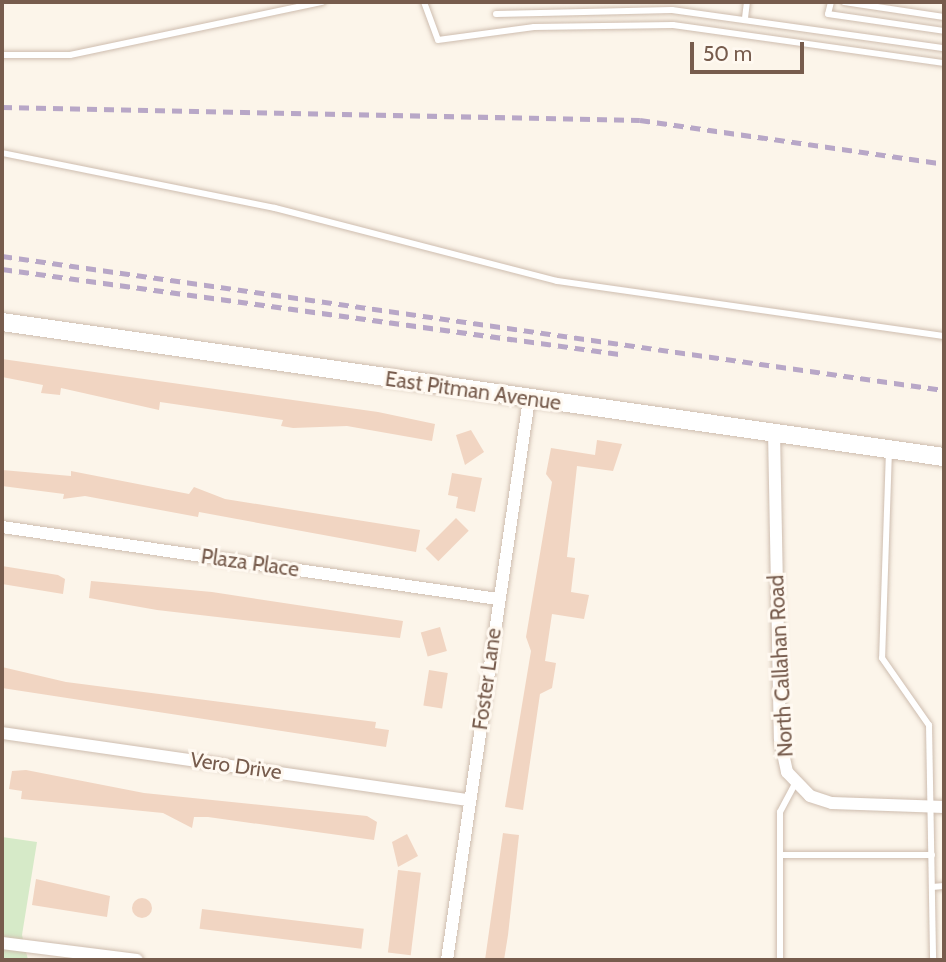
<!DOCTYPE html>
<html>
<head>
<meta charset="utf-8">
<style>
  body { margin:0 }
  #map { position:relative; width:946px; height:962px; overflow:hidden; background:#fcf5ea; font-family:Cabin,sans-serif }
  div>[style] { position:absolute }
  .green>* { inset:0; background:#d6eac8 }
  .building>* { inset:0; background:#f1d5c2; transform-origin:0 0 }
  .round { border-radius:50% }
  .roads { filter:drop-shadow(0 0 2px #cebdaf) drop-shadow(0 0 2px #cebdaf) }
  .lane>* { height:6px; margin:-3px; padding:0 3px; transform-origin:3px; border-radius:3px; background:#fff }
  .street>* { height:12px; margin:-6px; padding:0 6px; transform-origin:6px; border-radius:6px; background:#fff }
  .secondary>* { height:18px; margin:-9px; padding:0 9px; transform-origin:9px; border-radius:9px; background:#fff }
  .rail>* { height:4.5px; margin-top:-2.25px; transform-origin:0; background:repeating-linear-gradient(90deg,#b8a7c7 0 10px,transparent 0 17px) }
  span { translate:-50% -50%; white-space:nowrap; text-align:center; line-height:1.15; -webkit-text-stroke:6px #fff9f1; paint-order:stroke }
  .street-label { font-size:21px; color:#775c4d }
  .frame { position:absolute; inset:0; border:4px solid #775c4d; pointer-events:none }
  .scale { position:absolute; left:690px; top:42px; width:114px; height:32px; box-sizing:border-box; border:4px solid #775c4d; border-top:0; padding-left:9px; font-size:21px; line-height:24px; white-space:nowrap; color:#775c4d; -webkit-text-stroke:5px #fff9f1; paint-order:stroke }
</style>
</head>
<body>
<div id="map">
  <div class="green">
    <i style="clip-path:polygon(2px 837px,37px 842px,22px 935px,28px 960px,2px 960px)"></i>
  </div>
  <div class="building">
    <i style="clip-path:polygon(2px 359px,378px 412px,435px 424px,432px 441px,347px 426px,293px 428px,281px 426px,283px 420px,160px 402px,159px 410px,61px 388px,60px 395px,41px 393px,43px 385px,2px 377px)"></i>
    <i style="clip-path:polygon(471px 430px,484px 452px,465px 465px,456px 435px)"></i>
    <i style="clip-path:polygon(597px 440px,622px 444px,613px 471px,577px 466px,567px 557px,575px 558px,571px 592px,589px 595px,584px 619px,552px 614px,545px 661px,556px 663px,552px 688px,540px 694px,523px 810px,505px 807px,531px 651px,526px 637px,552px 482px,546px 474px,551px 448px,595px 455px)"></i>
    <i style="clip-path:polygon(2px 470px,71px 476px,71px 471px,189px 494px,194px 487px,225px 499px,420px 530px,416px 552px,199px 512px,198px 517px,85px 496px,63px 499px,64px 494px,2px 486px)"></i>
    <i style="clip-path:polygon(452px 473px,482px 478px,475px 512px,456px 508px,458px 497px,448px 495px)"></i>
    <i style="left:456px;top:518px;width:18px;height:43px;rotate:45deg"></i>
    <i style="clip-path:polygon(2px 566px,58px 575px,65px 579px,63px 594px,2px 584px)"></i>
    <i style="clip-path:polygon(91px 581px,212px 592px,403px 621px,400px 638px,157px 610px,89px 598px)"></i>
    <i style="left:440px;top:627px;width:25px;height:20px;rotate:74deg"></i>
    <i style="clip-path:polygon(2px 667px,66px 682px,376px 722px,375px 728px,389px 730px,386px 747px,2px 688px)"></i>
    <i style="left:429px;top:670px;width:19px;height:36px;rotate:9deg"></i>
    <i style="clip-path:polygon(26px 770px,144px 793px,367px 816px,377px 822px,374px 840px,208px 817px,194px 817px,192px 828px,163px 813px,21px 799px,22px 791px,9px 789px,12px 771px)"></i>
    <i style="clip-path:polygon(503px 833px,519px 835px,508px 935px,504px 960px,485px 960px)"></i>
    <i style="clip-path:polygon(407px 834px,418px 856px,398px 867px,392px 842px)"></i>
    <i style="left:398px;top:870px;width:23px;height:83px;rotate:7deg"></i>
    <i style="clip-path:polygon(36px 879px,110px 896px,107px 917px,32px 905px)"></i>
    <i class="round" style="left:132px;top:898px;width:20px;height:20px"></i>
    <i style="left:202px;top:909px;width:163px;height:20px;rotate:7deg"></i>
  </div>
  <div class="roads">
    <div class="lane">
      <i style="left:424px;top:2px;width:40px;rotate:69.8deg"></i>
      <i style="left:438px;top:40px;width:97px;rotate:-7.7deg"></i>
      <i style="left:534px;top:27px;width:139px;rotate:-0.8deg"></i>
      <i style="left:673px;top:25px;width:274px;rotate:8deg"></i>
      <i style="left:831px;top:2px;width:12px;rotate:104deg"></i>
      <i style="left:828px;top:14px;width:117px;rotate:8.3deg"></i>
      <i style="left:844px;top:2px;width:101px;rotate:8.5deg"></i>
      <i style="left:496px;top:14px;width:176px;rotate:-1.3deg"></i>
      <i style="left:672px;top:10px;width:275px;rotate:8deg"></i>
      <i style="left:745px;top:18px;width:16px;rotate:-83deg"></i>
      <i style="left:2px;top:55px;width:68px"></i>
      <i style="left:70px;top:55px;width:258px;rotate:-11.9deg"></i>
      <i style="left:2px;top:153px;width:278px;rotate:11.4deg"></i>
      <i style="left:275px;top:208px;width:291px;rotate:14.5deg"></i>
      <i style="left:557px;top:281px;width:391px;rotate:8.1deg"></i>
      <i style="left:889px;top:450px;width:208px;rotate:91.9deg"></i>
      <i style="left:882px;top:658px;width:82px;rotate:55deg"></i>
      <i style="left:929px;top:725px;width:235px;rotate:89deg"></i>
      <i style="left:780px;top:855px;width:152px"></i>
      <i style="left:932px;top:887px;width:12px;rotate:-5deg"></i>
      <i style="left:780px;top:960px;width:148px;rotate:-90deg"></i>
      <i style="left:780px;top:812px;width:32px;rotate:-62deg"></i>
    </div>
    <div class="street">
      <i style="left:774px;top:432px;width:307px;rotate:88.9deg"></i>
      <i style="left:780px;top:739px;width:34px;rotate:78deg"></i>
      <i style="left:787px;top:772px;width:33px;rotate:46deg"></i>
      <i style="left:810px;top:796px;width:23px;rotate:18deg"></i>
      <i style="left:832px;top:803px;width:112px;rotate:2deg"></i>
      <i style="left:2px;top:527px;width:501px;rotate:8.26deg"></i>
      <i style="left:2px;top:733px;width:472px;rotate:8.2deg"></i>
      <i style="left:2px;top:943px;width:136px;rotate:7.2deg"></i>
      <i style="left:447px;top:960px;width:567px;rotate:-81.68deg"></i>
    </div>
    <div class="secondary">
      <i style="left:2px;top:322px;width:952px;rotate:8.16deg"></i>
    </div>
  </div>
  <div class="rail">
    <i style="left:2px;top:107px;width:638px;rotate:1.17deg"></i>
    <i style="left:640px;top:120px;width:307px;rotate:8.2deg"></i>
    <i style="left:2px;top:256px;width:951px;rotate:8.1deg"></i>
    <i style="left:2px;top:269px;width:623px;rotate:7.84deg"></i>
  </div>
  <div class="street-label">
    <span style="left:473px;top:391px;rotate:8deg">East Pitman Avenue</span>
    <span style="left:250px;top:563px;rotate:8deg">Plaza Place</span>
    <span style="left:781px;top:666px;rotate:-93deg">North Callahan Road</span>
    <span style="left:487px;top:679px;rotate:-82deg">Foster Lane</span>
    <span style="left:236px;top:766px;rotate:8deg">Vero Drive</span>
  </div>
  <div class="frame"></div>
  <div class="scale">50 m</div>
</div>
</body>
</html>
